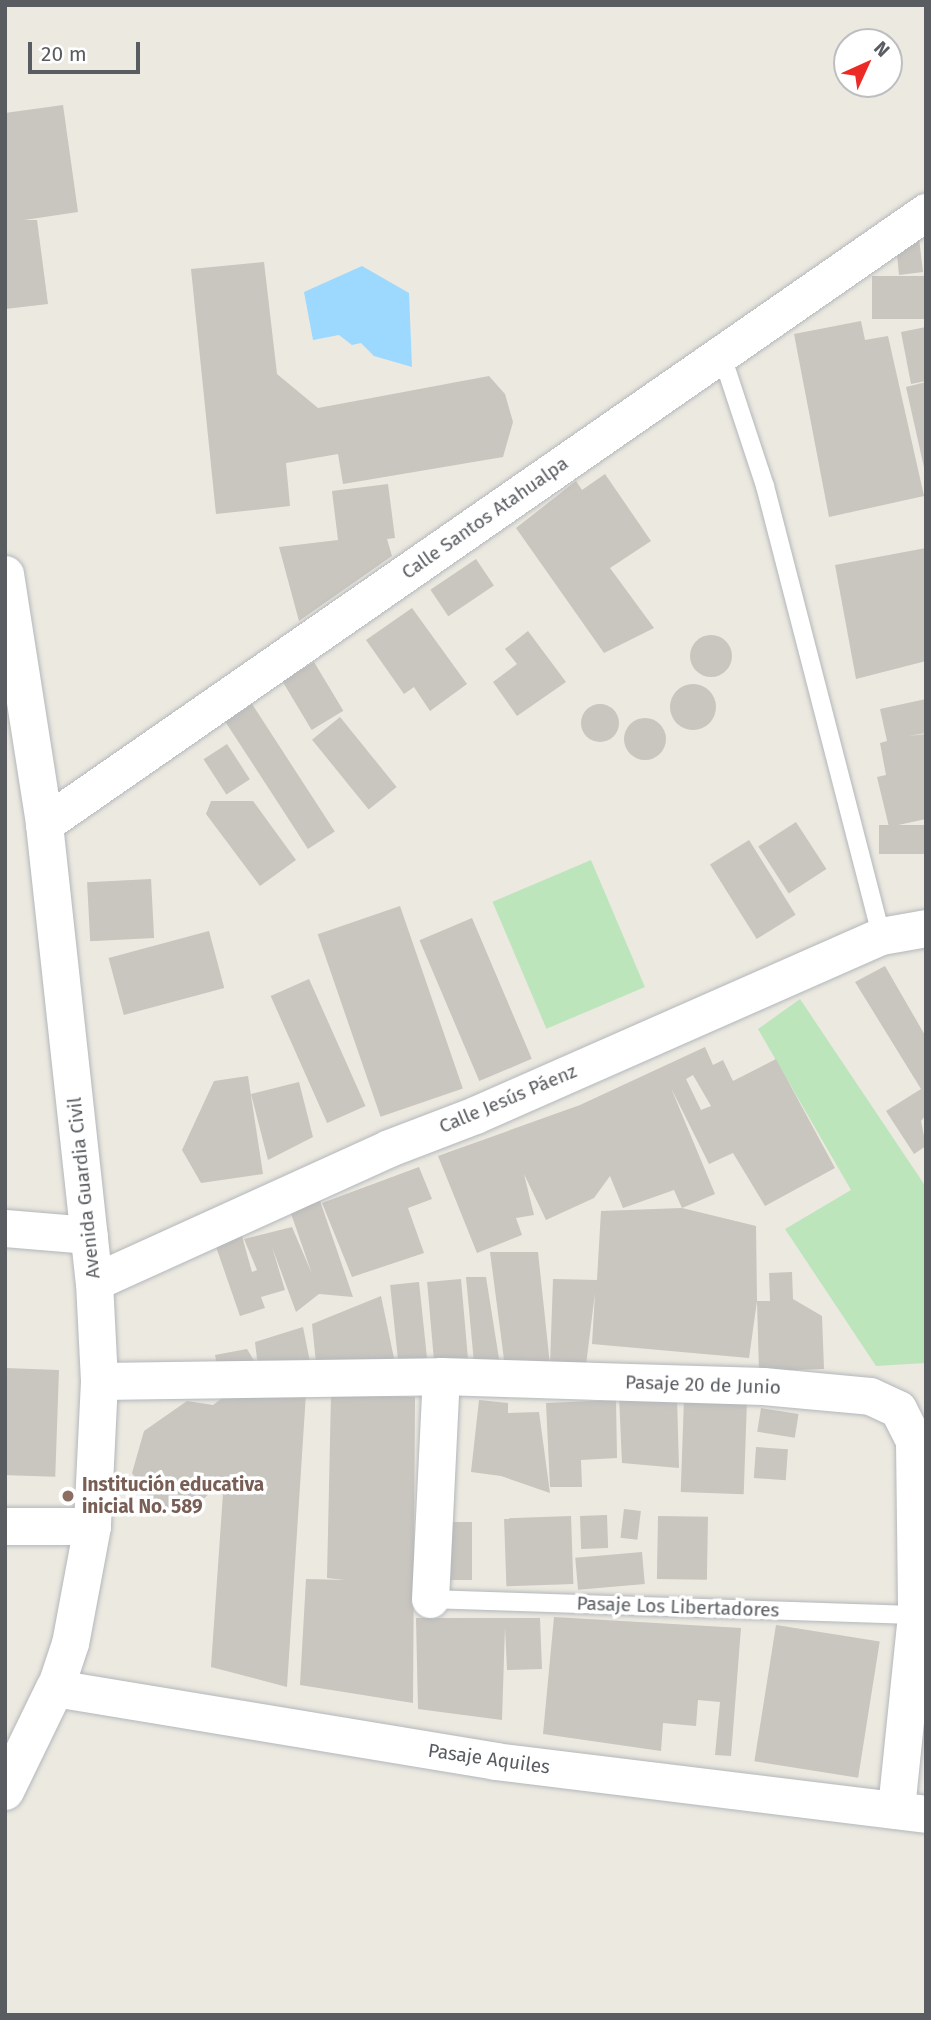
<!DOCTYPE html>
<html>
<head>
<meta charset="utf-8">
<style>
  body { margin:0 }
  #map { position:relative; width:931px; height:2020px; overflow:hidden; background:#ece9e0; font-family:"Fira Sans",sans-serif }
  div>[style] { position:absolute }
  .green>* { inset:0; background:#bde5bb; transform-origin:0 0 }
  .water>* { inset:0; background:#9dd9ff }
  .building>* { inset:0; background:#c9c5bf; transform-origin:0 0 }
  .round { border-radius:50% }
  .roads { filter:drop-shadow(0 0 2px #b3b7bb) drop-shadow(0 0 2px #b3b7bb) }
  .service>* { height:18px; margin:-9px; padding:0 9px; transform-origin:9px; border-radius:9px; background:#fff }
  .minor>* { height:37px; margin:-18.5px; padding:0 18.5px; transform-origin:18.5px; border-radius:18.5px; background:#fff }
  .tertiary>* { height:38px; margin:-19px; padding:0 19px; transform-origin:19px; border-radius:19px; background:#fff }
  .dots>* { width:19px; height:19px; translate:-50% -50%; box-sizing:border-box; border:4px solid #fff; border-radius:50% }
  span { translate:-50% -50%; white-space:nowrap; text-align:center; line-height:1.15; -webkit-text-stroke:7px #fff; paint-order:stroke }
  .street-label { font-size:19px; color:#595d61 }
  .education-label { font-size:19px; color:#785e54; font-weight:700 }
  .left { translate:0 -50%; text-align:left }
  .frame { position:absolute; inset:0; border:7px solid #595d61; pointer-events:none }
  .north { position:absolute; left:833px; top:28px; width:70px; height:70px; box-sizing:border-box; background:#fff; border:2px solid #bdbec0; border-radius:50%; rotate:45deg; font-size:19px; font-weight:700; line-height:28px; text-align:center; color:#595d61 }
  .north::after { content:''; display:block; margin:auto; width:24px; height:32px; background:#ec2b26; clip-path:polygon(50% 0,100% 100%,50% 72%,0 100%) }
  .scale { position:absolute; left:28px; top:42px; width:112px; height:32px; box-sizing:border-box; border:4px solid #595d61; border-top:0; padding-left:9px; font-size:21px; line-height:24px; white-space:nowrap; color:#595d61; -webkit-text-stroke:5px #fff; paint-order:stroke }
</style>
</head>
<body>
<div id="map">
  <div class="green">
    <i style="left:591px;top:860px;width:138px;height:107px;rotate:67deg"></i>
    <i style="clip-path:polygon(800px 999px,926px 1187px,926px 1363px,876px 1366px,785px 1229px,851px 1190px,758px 1029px)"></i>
  </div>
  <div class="water">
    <i style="clip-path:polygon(362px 266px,409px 293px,412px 367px,374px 356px,361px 343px,352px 345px,339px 335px,313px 340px,304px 292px)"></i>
  </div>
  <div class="building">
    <i style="clip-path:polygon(63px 105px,78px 212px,24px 220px,37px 220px,48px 304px,5px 309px,5px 113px)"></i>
    <i style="clip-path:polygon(919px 238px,923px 272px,899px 275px,897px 254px)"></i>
    <i style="clip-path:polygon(264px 262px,277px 374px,318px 408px,489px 376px,505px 394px,513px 422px,503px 457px,343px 484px,338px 454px,286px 463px,290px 506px,216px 514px,191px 269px)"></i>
    <i style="left:926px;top:276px;width:43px;height:54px;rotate:90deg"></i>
    <i style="clip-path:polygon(861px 321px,865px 340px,888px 336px,924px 496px,829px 517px,794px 334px)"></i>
    <i style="clip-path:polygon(926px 327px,926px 381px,911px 384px,901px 332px)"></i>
    <i style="clip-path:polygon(926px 382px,926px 472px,925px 472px,906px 387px)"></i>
    <i style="clip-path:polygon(605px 474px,651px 541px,610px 568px,654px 628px,604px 653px,516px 528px,576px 481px,582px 490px)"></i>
    <i style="clip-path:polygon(388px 484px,395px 538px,387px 539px,392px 556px,299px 621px,279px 547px,338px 540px,332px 491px)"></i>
    <i style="clip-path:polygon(926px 548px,926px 661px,856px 679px,835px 565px)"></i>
    <i style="left:476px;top:559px;width:32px;height:55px;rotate:56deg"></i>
    <i style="clip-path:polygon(412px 608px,467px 684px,430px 711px,414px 687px,404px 694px,366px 640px)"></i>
    <i style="clip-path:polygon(528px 631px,566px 682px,517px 716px,493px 682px,517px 664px,505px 649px)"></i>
    <i class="round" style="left:690px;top:635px;width:42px;height:42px"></i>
    <i style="left:314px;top:662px;width:57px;height:37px;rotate:59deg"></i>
    <i class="round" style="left:670px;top:684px;width:46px;height:46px"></i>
    <i style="clip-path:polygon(926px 699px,926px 733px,908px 736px,926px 734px,926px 819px,889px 827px,877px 777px,886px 775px,880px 743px,887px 741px,880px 709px)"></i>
    <i style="left:252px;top:704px;width:152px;height:32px;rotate:57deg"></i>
    <i class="round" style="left:581px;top:704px;width:38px;height:38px"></i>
    <i style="left:340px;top:717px;width:90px;height:36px;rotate:51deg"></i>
    <i class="round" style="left:624px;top:718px;width:42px;height:42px"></i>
    <i style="left:227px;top:744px;width:42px;height:28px;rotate:57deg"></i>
    <i style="clip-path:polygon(211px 801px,253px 801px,296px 860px,260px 886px,206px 814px)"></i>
    <i style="left:796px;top:822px;width:56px;height:45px;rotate:57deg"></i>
    <i style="left:926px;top:825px;width:29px;height:47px;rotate:90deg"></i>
    <i style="left:749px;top:840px;width:88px;height:46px;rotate:58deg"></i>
    <i style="left:151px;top:879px;width:59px;height:64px;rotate:87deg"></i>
    <i style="left:400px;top:906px;width:193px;height:87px;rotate:71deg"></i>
    <i style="left:472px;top:918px;width:153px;height:57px;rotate:67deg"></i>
    <i style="left:209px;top:931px;width:59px;height:104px;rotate:75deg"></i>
    <i style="clip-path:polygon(885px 966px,926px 1037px,926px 1115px,921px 1121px,926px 1146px,914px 1154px,886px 1111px,921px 1089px,855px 982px)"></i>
    <i style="left:309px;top:979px;width:139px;height:42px;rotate:66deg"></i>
    <i style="clip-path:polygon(evenodd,705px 1047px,713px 1065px,723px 1060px,733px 1081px,776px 1059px,835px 1168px,765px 1206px,733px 1153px,709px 1164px,671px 1088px,715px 1194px,682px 1208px,756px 1226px,757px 1301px,749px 1358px,592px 1344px,595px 1293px,586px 1365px,505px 1367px,490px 1252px,538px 1252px,550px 1365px,553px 1279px,597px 1280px,601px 1211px,682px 1208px,674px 1190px,623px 1208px,610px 1176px,594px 1198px,546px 1220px,524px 1174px,534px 1215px,516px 1218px,522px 1235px,477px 1253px,438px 1156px,580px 1105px,705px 1047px,693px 1075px,711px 1106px,701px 1110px,686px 1079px,693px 1075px)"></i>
    <i style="clip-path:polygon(248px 1076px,263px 1174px,201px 1183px,182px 1150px,214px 1081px)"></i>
    <i style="clip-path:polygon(299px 1082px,313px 1137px,268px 1160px,251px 1094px)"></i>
    <i style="clip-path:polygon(419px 1167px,432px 1199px,408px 1208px,424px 1253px,352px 1277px,322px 1203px)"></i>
    <i style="clip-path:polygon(317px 1192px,353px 1297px,319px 1294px,296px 1312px,272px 1247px,285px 1290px,261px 1297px,265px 1308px,240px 1316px,213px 1238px,240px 1229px,252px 1272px,257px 1270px,244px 1239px,292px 1227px,312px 1274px,287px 1202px)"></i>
    <i style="clip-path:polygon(792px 1272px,793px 1299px,822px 1316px,824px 1369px,759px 1371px,757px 1301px,770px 1301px,769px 1273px)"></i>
    <i style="clip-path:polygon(466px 1277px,486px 1277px,500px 1365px,474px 1363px)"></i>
    <i style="left:461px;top:1279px;width:84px;height:34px;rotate:85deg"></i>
    <i style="left:419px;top:1282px;width:82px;height:29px;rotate:84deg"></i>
    <i style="clip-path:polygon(381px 1296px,396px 1368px,317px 1372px,312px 1324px)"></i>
    <i style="clip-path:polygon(303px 1327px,311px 1367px,219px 1374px,215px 1355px,247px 1349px,258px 1367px,255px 1342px)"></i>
    <i style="left:5px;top:1368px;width:54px;height:107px;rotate:2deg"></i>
    <i style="clip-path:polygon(229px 1393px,306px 1393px,287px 1687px,211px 1667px,224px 1479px,189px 1513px,154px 1505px,132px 1473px,144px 1431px,187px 1401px,213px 1405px)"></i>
    <i style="clip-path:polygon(331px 1395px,415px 1397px,413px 1703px,300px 1685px,306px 1579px,345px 1580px,327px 1578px)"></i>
    <i style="clip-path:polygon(619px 1396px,677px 1398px,679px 1468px,622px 1463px)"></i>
    <i style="left:684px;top:1398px;width:63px;height:94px;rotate:2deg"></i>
    <i style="clip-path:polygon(479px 1400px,508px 1403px,508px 1413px,539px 1412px,550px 1493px,501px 1476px,471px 1472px)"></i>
    <i style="clip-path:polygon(616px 1400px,617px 1458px,581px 1460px,582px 1487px,550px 1487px,546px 1403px)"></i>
    <i style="left:761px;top:1408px;width:38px;height:24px;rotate:9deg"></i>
    <i style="left:756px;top:1447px;width:32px;height:31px;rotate:4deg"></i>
    <i style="left:624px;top:1509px;width:17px;height:29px;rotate:7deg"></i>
    <i style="left:607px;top:1515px;width:33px;height:27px;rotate:88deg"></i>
    <i style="left:571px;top:1516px;width:68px;height:67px;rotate:88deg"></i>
    <i style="left:658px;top:1516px;width:50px;height:63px;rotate:1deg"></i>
    <i style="left:438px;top:1522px;width:34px;height:58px"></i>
    <i style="left:642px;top:1552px;width:32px;height:67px;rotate:85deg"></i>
    <i style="clip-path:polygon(554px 1617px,741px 1628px,731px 1756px,715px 1755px,720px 1702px,698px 1700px,696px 1726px,663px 1723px,661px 1751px,543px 1734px)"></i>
    <i style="clip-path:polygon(416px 1618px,540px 1618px,542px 1669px,507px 1670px,505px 1627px,502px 1720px,418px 1709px)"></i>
    <i style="left:776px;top:1625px;width:105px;height:138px;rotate:9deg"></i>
  </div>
  <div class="roads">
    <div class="service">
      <i style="left:721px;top:353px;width:140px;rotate:71.7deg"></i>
      <i style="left:765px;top:486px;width:465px;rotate:75.5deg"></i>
      <i style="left:430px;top:1599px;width:490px;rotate:1.9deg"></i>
    </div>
    <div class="minor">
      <i style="left:5px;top:574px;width:253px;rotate:81.1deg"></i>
      <i style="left:44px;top:824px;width:461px;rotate:83.8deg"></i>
      <i style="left:94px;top:1282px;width:99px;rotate:87.1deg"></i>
      <i style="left:99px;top:1381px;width:145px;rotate:92.8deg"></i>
      <i style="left:92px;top:1526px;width:119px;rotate:100.6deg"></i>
      <i style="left:70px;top:1643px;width:47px;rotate:108.4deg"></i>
      <i style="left:55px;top:1688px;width:446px;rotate:9.4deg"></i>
      <i style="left:495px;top:1761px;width:434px;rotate:7deg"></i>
      <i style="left:44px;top:824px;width:1074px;rotate:-34.76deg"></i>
      <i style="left:5px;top:1228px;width:84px;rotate:4.8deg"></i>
      <i style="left:94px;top:1282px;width:324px;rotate:-24.4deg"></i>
      <i style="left:389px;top:1148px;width:92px;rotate:-21deg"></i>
      <i style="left:475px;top:1115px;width:444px;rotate:-23.8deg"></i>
      <i style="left:881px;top:936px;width:46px;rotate:-10.1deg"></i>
      <i style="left:99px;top:1381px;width:342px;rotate:-0.8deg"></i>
      <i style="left:441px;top:1376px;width:322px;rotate:1.8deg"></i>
      <i style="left:763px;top:1386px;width:107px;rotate:5.3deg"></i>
      <i style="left:870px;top:1396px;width:31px;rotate:25deg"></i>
      <i style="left:898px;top:1409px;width:36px;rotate:63deg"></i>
      <i style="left:914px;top:1441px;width:174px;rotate:89.3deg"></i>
      <i style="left:916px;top:1615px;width:196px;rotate:95.9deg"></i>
      <i style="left:5px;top:1526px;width:87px"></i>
      <i style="left:430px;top:1599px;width:223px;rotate:-87.2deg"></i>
    </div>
    <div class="tertiary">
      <i style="left:5px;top:1791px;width:114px;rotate:-64.1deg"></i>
    </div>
  </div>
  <div class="dots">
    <i style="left:68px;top:1496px;background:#8d6e63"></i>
  </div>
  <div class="street-label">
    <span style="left:485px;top:518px;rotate:-35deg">Calle Santos Atahualpa</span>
    <span style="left:508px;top:1099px;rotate:-23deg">Calle Jesús Páenz</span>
    <span style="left:84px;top:1188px;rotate:-96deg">Avenida Guardia Civil</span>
    <span style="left:703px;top:1385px;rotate:2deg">Pasaje 20 de Junio</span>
    <span style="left:678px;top:1607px;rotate:2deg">Pasaje Los Libertadores</span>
    <span style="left:489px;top:1759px;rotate:8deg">Pasaje Aquiles</span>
  </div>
  <div class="education-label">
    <span class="left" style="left:82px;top:1496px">Institución educativa<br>inicial No. 589</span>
  </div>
  <div class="frame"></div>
  <div class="north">N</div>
  <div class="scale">20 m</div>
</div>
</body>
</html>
